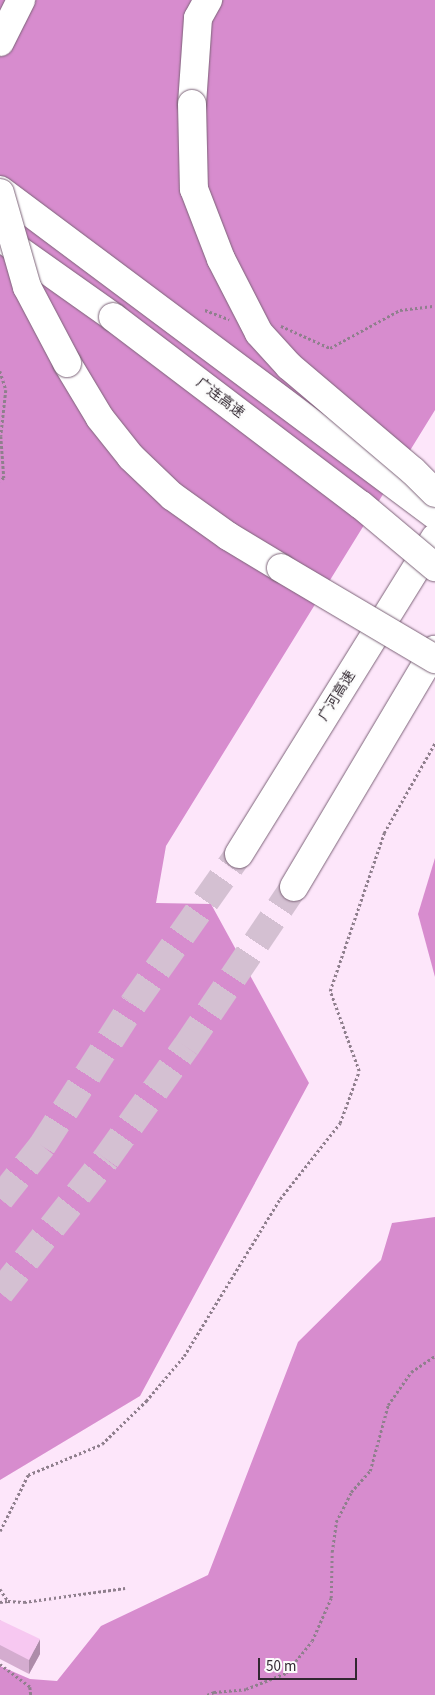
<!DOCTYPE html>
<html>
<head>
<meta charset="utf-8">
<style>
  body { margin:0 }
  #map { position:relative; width:435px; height:1695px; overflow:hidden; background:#fde6fa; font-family:"Source Sans 3","Noto Sans SC",sans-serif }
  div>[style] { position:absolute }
  .forest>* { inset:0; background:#d78cce }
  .motorway-tunnel>* { height:28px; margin-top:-14px; transform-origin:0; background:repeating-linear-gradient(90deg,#d4c0d2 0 28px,transparent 0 42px) }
  .path>* { height:2.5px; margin-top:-1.25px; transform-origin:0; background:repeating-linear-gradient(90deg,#8f7f8d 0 2.5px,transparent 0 5px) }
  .roads { filter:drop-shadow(0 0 1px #7c6378) drop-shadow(0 0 1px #7c6378) }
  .motorway>* { height:28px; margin:-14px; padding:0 14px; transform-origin:14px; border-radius:14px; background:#fff }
  .bridges { filter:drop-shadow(0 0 1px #7c6378) drop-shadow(0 0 1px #7c6378) }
  .motorway-bridge>* { height:28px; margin:-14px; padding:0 14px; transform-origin:14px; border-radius:14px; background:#fff }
  .wall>* { inset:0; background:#d4accf }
  .shaded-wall>* { inset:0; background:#ad8ca9 }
  .building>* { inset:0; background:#f7c8f1 }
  span { translate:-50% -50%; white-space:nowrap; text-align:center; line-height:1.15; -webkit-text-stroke:4.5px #fcfcfc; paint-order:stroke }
  .street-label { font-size:14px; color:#322831 }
  .scale { position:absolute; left:258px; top:1658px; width:99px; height:22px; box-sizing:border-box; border:2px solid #322831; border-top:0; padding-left:6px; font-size:15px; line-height:18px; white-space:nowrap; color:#322831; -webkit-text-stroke:4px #fcfcfc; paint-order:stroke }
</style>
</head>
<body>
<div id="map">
  <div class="forest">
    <i style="clip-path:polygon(0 0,435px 0,435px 410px,166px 846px,156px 903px,211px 904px,309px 1083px,140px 1396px,0 1480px)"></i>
    <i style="clip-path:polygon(435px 858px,435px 977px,418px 914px)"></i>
    <i style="clip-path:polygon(435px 1217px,435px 1695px,0 1695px,0 1666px,30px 1679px,57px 1681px,101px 1626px,208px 1575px,298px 1342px,381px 1260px,392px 1223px)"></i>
  </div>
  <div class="motorway-tunnel">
    <i style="left:0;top:1199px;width:68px;rotate:-51.6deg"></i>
    <i style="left:42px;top:1146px;width:169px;rotate:-57.3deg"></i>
    <i style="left:133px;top:1004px;width:184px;rotate:-54.8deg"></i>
    <i style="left:0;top:1293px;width:171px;rotate:-51.7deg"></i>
    <i style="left:106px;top:1159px;width:138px;rotate:-54.5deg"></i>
    <i style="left:186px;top:1047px;width:193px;rotate:-56deg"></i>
  </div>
  <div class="path">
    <i style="left:205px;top:310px;width:26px;rotate:21deg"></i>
    <i style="left:281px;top:326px;width:54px;rotate:24.2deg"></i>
    <i style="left:330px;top:348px;width:80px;rotate:-28.5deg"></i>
    <i style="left:400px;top:310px;width:35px;rotate:-7deg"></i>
    <i style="left:0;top:371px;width:20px;rotate:72deg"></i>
    <i style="left:6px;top:390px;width:46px;rotate:96.2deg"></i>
    <i style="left:1px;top:436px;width:42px;rotate:85.9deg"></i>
    <i style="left:4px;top:478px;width:5px;rotate:143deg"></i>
    <i style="left:0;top:1531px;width:63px;rotate:-63.4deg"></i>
    <i style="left:28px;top:1475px;width:80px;rotate:-22.7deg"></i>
    <i style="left:102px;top:1444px;width:62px;rotate:-44.3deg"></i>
    <i style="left:146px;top:1401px;width:59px;rotate:-49.8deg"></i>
    <i style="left:184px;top:1356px;width:184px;rotate:-58.6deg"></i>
    <i style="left:280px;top:1199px;width:97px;rotate:-51.7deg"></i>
    <i style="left:340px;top:1123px;width:55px;rotate:-69.9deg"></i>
    <i style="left:359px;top:1071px;width:85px;rotate:-109.9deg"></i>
    <i style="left:330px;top:991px;width:167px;rotate:-71.1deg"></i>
    <i style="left:384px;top:833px;width:103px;rotate:-60.5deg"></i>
    <i style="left:0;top:1589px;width:14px;rotate:56deg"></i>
    <i style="left:8px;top:1601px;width:16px;rotate:4deg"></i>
    <i style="left:24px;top:1602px;width:102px;rotate:-7.9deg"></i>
    <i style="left:0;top:1602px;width:8px;rotate:-7deg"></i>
    <i style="left:0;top:1664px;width:38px;rotate:37deg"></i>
    <i style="left:30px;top:1687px;width:8px;rotate:83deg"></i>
    <i style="left:207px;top:1695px;width:8px;rotate:-23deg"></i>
    <i style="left:214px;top:1692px;width:32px;rotate:-5deg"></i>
    <i style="left:246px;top:1689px;width:43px;rotate:-21.8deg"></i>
    <i style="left:286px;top:1673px;width:41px;rotate:-50.9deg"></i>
    <i style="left:312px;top:1641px;width:47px;rotate:-66.2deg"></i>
    <i style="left:331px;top:1598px;width:46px;rotate:-88.8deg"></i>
    <i style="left:332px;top:1552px;width:30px;rotate:-82deg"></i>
    <i style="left:336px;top:1522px;width:34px;rotate:-63deg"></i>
    <i style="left:351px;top:1492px;width:28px;rotate:-48deg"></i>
    <i style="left:370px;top:1471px;width:68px;rotate:-74.7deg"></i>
    <i style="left:388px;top:1405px;width:40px;rotate:-55.1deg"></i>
    <i style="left:411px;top:1372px;width:29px;rotate:-34deg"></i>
  </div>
  <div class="roads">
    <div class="motorway">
      <i style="left:0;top:42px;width:47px;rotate:-63.4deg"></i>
      <i style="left:192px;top:104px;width:86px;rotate:-86deg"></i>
      <i style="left:198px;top:18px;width:21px;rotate:-61deg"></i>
      <i style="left:0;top:190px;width:543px;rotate:36.76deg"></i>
      <i style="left:3px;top:239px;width:135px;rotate:35.3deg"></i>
      <i style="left:67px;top:363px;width:64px;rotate:59deg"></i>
      <i style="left:100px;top:418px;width:50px;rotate:51.5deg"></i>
      <i style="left:131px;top:457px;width:57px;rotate:43.6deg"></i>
      <i style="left:172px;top:496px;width:69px;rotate:35.5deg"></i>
      <i style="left:228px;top:536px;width:62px;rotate:31.1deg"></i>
      <i style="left:239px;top:854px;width:372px;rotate:-58.2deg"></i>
      <i style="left:294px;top:887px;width:276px;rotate:-59.3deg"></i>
    </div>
  </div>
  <div class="bridges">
    <div class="motorway-bridge">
      <i style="left:192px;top:104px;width:85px;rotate:88.7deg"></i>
      <i style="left:194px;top:189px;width:75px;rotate:68.9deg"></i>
      <i style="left:221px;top:259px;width:83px;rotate:62.8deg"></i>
      <i style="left:259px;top:333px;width:45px;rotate:47.7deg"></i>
      <i style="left:289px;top:366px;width:162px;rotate:40.3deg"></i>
      <i style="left:413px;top:471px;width:31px;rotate:45deg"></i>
      <i style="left:0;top:193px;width:98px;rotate:74deg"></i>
      <i style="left:27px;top:287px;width:86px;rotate:62.2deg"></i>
      <i style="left:113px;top:317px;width:311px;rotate:37.2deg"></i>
      <i style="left:361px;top:505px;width:97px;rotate:40deg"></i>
      <i style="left:281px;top:568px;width:179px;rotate:30.6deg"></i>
    </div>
  </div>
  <div class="wall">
    <i style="clip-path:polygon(0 1620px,40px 1654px,29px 1674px,0 1659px)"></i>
  </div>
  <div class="shaded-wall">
    <i style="clip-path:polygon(40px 1639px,40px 1654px,29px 1674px,29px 1660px)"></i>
  </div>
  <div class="building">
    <i style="clip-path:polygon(0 1620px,40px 1639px,29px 1660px,0 1645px)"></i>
  </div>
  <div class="street-label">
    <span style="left:220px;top:398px;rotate:37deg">广连高速</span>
    <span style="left:337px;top:696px;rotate:-58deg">广河高速</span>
  </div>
  <div class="scale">50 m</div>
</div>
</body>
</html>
